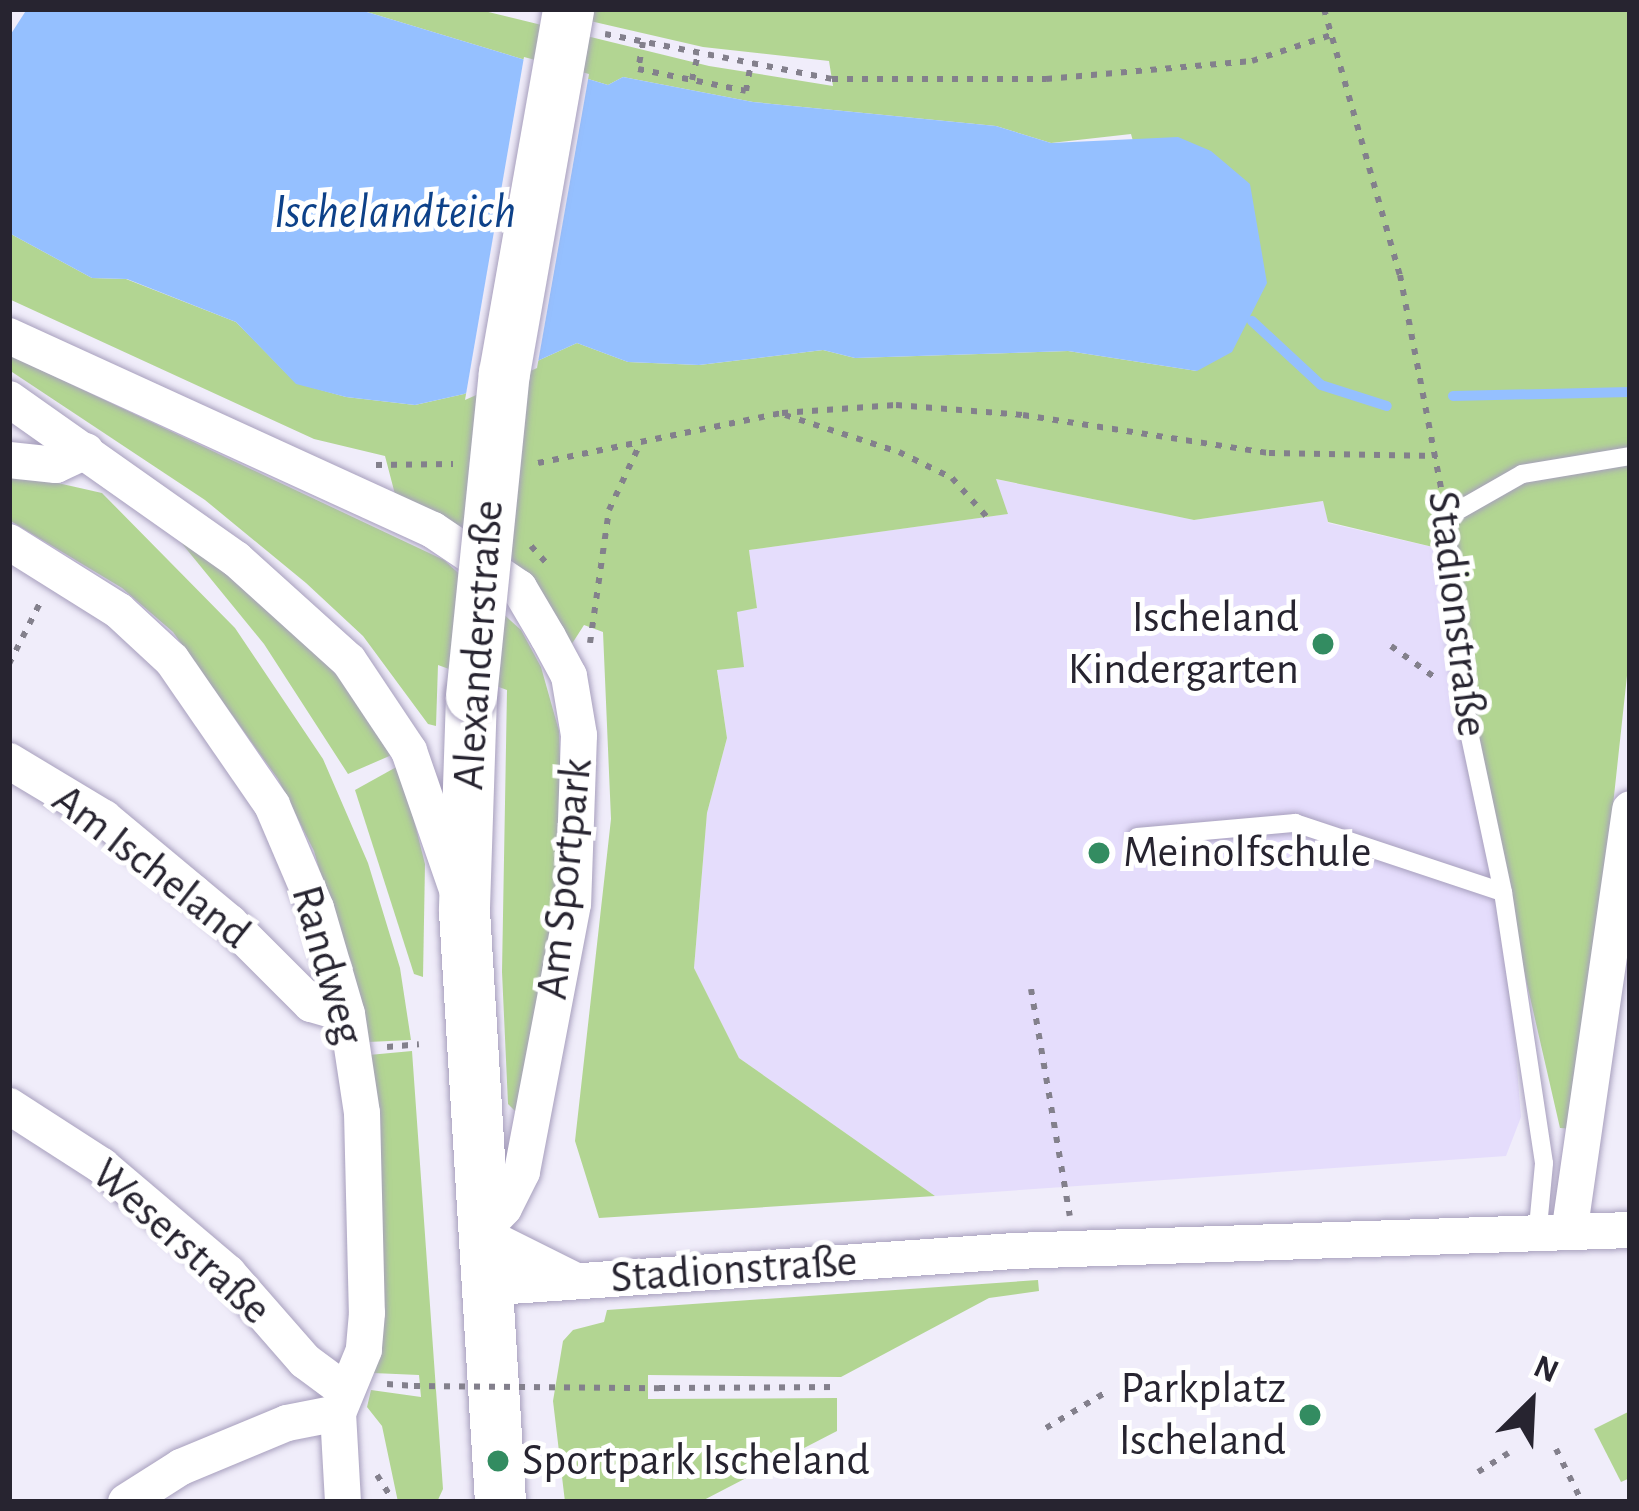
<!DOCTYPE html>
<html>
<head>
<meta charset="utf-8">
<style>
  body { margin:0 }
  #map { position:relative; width:1639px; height:1511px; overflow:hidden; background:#f0edfa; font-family:"Alegreya Sans",sans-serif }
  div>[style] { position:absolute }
  .built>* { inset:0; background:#e5ddfc }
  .green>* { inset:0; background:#b2d592 }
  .water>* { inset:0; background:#95c0ff }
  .pier>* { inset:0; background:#f0edfa }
  .stream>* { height:10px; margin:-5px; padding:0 5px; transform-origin:5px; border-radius:5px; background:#95c0ff }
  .path>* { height:6px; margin-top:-3px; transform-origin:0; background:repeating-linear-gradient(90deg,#83808c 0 6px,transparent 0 15px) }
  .roads { filter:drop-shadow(0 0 3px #a79fbd) drop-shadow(0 0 3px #a79fbd) }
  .service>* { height:18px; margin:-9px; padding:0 9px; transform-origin:9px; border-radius:9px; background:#fff }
  .minor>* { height:36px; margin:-18px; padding:0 18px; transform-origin:18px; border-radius:18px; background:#fff }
  .secondary>* { height:51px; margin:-25.5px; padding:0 25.5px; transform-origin:25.5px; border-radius:25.5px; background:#fff }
  .path-bridge>* { height:6px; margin-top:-3px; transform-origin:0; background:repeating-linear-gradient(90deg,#83808c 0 6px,transparent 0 15px) }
  .bridges { filter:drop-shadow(0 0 3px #a79fbd) drop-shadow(0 0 3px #a79fbd) }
  .secondary-bridge>* { height:51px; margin:-25.5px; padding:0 25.5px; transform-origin:25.5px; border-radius:25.5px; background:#fff }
  .dots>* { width:33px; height:33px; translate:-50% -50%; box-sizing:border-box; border:6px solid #fff; border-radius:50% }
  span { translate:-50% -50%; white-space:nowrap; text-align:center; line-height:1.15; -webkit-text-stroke:10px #fff; paint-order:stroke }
  .street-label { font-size:45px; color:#272430 }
  .poi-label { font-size:45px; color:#272430 }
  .right { translate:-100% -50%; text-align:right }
  .left { translate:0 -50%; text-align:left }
  .water-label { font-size:48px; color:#0d4189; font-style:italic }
  .frame { position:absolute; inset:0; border:12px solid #272430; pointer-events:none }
  .north { position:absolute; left:1471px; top:1343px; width:120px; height:120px; -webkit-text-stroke:9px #fff; paint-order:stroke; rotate:24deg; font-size:33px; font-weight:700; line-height:48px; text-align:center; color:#272430 }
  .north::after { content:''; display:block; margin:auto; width:42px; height:54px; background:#272430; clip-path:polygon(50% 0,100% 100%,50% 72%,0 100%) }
</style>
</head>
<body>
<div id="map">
  <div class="built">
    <i style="clip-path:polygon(995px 479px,1194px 520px,1324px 501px,1328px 523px,1454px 552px,1503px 892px,1521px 1117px,1506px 1156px,935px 1196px,739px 1058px,694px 968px,707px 813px,727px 738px,717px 669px,736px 611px,757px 608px,749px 550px,1007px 514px)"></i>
  </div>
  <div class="green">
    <i style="clip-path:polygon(357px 9px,476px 9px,709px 66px,833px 86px,829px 61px,703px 47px,538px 9px,1630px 9px,1630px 648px,1578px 1129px,1560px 1128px,1468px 727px,1454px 552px,1328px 522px,1323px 501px,1194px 520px,996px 479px,1008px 514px,749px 550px,757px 608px,737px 612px,744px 667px,717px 670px,727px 738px,707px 813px,694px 968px,739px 1058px,935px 1196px,599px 1218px,575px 1141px,611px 819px,603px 632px,584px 625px,568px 650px,397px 502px,385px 456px,314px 439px,9px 299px,9px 233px,92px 278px,126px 279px,236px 322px,296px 383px,346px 397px,415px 405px,464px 394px,577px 343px,628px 362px,699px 365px,823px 350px,855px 358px,1068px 351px,1197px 371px,1131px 134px,1051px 143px,996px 126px,753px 102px,623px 77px,608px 85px)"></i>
    <i style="clip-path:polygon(9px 355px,444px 560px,521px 630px,541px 667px,559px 731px,562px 816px,551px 932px,516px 1112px,508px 1104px,502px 972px,507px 690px,438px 665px,436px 726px,428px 724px,363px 636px,306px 583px,205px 500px,9px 370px)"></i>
    <i style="clip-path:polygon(9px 472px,102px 493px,235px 628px,323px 759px,368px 863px,400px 968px,411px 1040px,368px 1042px,314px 851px,278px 779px,173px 632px,122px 588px,9px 520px)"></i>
    <i style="clip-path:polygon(166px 524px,267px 604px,352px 690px,394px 754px,348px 774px,264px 644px)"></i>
    <i style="clip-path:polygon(400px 765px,425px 864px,423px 977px,414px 974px,355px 790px)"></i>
    <i style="clip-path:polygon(412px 1051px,443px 1489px,437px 1502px,398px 1502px,382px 1426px,367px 1407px,371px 1390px,421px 1397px,419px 1375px,373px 1373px,369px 1055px)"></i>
    <i style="clip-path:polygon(1038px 1280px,1039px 1291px,989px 1298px,841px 1377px,648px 1375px,648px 1399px,837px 1398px,837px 1431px,700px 1502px,565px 1502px,553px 1401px,563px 1341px,573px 1330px,604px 1322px,607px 1310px)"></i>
    <i style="clip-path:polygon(1630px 1411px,1630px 1478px,1621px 1482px,1594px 1429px)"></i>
  </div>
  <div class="water">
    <i style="clip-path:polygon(27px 9px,357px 9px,608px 85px,623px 77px,753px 102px,996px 126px,1051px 143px,1178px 137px,1211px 151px,1250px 184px,1267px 283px,1232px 352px,1197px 371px,1068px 351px,855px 358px,823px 350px,699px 365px,628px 362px,577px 343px,464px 394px,415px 405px,346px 397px,296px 384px,236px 322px,127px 279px,92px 278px,9px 233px,9px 37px)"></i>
  </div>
  <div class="pier">
    <i style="clip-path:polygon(524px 57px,589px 74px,537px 368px,465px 400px)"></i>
  </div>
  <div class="stream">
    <i style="left:1252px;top:321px;width:94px;rotate:42.8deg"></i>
    <i style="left:1321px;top:385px;width:69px;rotate:17.7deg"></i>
    <i style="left:1453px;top:396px;width:177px;rotate:-1.3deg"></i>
  </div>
  <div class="path">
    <i style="left:1324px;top:9px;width:277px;rotate:74.1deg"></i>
    <i style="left:1400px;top:275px;width:217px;rotate:79.1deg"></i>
    <i style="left:605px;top:34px;width:231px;rotate:11.2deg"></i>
    <i style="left:832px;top:79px;width:214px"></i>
    <i style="left:1046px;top:79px;width:207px;rotate:-5deg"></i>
    <i style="left:1252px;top:61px;width:83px;rotate:-18.2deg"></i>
    <i style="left:643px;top:42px;width:27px;rotate:100deg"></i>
    <i style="left:638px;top:69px;width:110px;rotate:11.5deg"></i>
    <i style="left:746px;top:91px;width:27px;rotate:-80deg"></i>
    <i style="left:692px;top:80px;width:26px;rotate:-77deg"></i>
    <i style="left:785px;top:415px;width:120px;rotate:18deg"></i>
    <i style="left:899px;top:452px;width:59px;rotate:26.1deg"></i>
    <i style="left:952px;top:478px;width:52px;rotate:48.1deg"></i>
    <i style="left:538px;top:463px;width:249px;rotate:-11.6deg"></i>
    <i style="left:782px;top:413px;width:114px;rotate:-4deg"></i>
    <i style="left:896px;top:405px;width:127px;rotate:4.5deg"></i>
    <i style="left:1023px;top:415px;width:249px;rotate:8.8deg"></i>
    <i style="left:1269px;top:453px;width:168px;rotate:1deg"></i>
    <i style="left:376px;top:465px;width:77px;rotate:-0.7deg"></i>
    <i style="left:531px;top:546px;width:28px;rotate:48deg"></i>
    <i style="left:590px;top:643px;width:134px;rotate:-81.9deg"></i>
    <i style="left:609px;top:510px;width:68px;rotate:-64.9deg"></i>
    <i style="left:1391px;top:646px;width:57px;rotate:35.7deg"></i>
    <i style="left:9px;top:664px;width:68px;rotate:-63.1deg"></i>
    <i style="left:1031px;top:989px;width:230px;rotate:80.3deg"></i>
    <i style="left:387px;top:1047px;width:32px;rotate:-5deg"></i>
    <i style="left:387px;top:1384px;width:27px;rotate:4deg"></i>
    <i style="left:659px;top:1388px;width:179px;rotate:-0.3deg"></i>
    <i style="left:1046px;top:1428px;width:72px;rotate:-30.8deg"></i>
    <i style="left:1556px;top:1449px;width:59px;rotate:63.9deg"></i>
    <i style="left:1478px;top:1472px;width:36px;rotate:-32deg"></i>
    <i style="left:377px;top:1475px;width:32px;rotate:58deg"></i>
  </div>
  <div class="roads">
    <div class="service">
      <i style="left:1137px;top:837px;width:159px;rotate:-5.1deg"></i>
      <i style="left:1295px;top:823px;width:219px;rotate:18.4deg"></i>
      <i style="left:1538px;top:1227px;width:64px;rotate:-84.6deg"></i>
      <i style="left:1544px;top:1163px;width:274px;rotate:-98.6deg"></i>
      <i style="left:1503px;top:892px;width:169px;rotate:-102deg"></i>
      <i style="left:1468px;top:727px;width:210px;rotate:-96.3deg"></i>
      <i style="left:1445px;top:518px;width:89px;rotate:-29.7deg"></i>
      <i style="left:1522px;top:474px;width:109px;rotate:-9.5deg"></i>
    </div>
    <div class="minor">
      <i style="left:9px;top:336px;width:466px;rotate:24.6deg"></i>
      <i style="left:433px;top:530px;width:104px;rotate:34deg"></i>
      <i style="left:519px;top:588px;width:57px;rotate:59.4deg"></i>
      <i style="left:548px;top:637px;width:44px;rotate:61.7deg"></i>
      <i style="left:569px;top:676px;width:60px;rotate:80.4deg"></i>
      <i style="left:579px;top:735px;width:169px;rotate:92deg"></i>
      <i style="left:573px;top:904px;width:273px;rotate:100.8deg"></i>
      <i style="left:522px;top:1172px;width:40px;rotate:116.6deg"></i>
      <i style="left:504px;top:1208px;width:35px;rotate:134deg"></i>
      <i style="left:480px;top:1233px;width:107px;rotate:26.6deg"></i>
      <i style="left:9px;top:399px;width:278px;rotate:35.2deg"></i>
      <i style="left:236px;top:559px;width:152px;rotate:42.1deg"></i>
      <i style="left:349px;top:661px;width:108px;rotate:56.3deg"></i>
      <i style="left:409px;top:751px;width:147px;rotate:70.9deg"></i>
      <i style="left:9px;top:460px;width:47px;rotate:6.1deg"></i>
      <i style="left:56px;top:465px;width:33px;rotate:-25deg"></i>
      <i style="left:9px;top:542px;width:130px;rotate:32.1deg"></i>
      <i style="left:119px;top:611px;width:72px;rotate:42.8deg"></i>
      <i style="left:172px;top:660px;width:176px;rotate:55.4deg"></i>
      <i style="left:272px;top:805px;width:112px;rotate:66.9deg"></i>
      <i style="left:316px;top:908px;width:110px;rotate:73.7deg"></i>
      <i style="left:347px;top:1014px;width:100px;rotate:81.4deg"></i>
      <i style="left:362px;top:1113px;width:200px;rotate:88.6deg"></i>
      <i style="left:367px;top:1313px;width:37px;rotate:95deg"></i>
      <i style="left:364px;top:1350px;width:68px;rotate:112.4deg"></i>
      <i style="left:338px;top:1413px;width:89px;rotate:86.8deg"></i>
      <i style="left:9px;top:761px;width:111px;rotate:31deg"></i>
      <i style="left:104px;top:818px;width:163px;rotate:39.8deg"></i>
      <i style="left:229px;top:922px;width:116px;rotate:45deg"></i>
      <i style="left:311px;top:1004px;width:37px;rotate:16deg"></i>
      <i style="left:9px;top:1106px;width:111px;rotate:32.8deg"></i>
      <i style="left:102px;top:1166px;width:165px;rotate:40.3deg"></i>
      <i style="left:228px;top:1273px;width:117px;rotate:48.8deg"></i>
      <i style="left:305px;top:1361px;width:47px;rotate:36.4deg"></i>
      <i style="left:1570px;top:1227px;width:422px;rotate:-81.8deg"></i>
      <i style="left:482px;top:1288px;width:533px;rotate:-3.98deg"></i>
      <i style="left:1014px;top:1251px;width:616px;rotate:-1.95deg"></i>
      <i style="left:126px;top:1502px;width:65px;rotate:-32.5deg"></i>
      <i style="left:181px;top:1467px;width:115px;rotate:-22.5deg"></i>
      <i style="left:287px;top:1423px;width:52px;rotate:-11.1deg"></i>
    </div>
    <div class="secondary">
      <i style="left:471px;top:696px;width:215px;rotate:91.9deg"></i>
      <i style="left:464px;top:911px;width:592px;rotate:86.51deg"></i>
    </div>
  </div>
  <div class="path-bridge">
    <i style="left:414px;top:1386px;width:245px;rotate:0.5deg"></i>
  </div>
  <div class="bridges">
    <div class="secondary-bridge">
      <i style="left:471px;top:696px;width:325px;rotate:-84.2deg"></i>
      <i style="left:504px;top:373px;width:370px;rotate:-80deg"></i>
    </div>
  </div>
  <div class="dots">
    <i style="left:1323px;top:644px;background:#338c61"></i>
    <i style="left:1099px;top:853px;background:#338c61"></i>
    <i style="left:1310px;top:1415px;background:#338c61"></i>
    <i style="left:498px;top:1461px;background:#338c61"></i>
  </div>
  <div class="street-label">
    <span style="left:1457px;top:614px;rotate:83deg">Stadionstraße</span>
    <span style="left:479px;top:645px;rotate:-86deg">Alexanderstraße</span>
    <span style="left:151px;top:867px;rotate:38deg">Am Ischeland</span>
    <span style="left:565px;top:879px;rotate:-84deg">Am Sportpark</span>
    <span style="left:327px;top:965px;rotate:74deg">Randweg</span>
    <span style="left:181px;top:1242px;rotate:42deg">Weserstraße</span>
    <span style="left:734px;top:1270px;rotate:-4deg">Stadionstraße</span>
  </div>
  <div class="poi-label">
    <span class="right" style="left:1299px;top:644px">Ischeland<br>Kindergarten</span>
    <span class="left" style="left:1123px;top:853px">Meinolfschule</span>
    <span class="right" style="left:1286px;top:1415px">Parkplatz<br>Ischeland</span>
    <span class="left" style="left:522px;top:1461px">Sportpark Ischeland</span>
  </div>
  <div class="water-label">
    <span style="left:395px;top:214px">Ischelandteich</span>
  </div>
  <div class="frame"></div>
  <div class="north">N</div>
</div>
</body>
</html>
